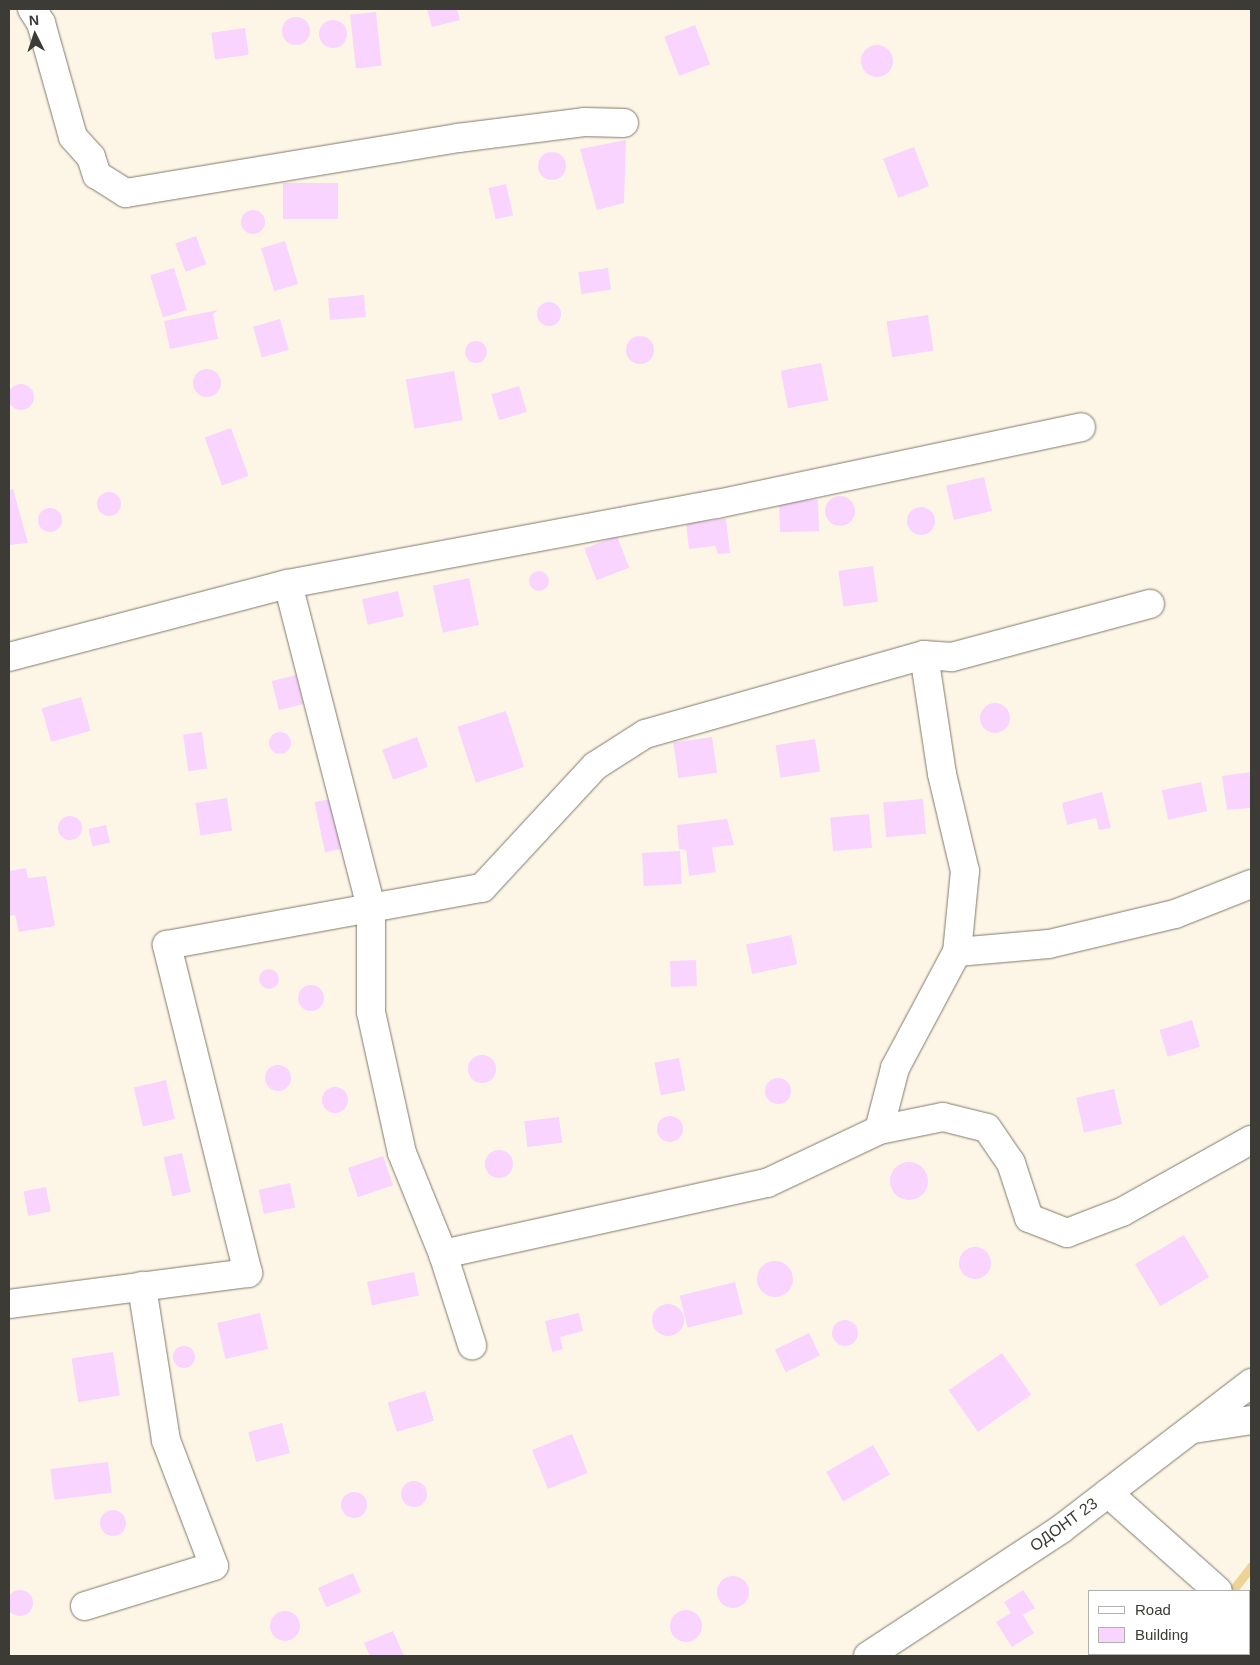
<!DOCTYPE html>
<html>
<head>
<meta charset="utf-8">
<style>
  body { margin:0 }
  #map { position:relative; width:1260px; height:1665px; overflow:hidden; background:#fdf6e6; font-family:Arial,sans-serif }
  div>[style] { position:absolute }
  .stream>* { height:9px; margin:-4.5px; padding:0 4.5px; transform-origin:4.5px; border-radius:4.5px; background:#edd394 }
  .building>* { inset:0; background:#f8d4fe; transform-origin:0 0 }
  .round { border-radius:50% }
  .roads { filter:drop-shadow(0 0 1px #807a6c) drop-shadow(0 0 1px #807a6c) }
  .street>* { height:28px; margin:-14px; padding:0 14px; transform-origin:14px; border-radius:14px; background:#fff }
  span { translate:-50% -50%; white-space:nowrap; text-align:center; line-height:1.15; -webkit-text-stroke:4px #fff; paint-order:stroke }
  .street-label { font-size:16px; color:#3d3b35 }
  .frame { position:absolute; inset:0; border:10px solid #3d3b35; pointer-events:none }
  .legend { position:absolute; left:1088px; top:1590px; width:162px; height:65px; box-sizing:border-box; background:#fff; border:1px solid #b1b1ae; margin:0; padding:6px 9px; list-style:none; font-size:15px; color:#3d3b35 }
  .legend li { display:flex; align-items:center; gap:10px; height:25px }
  .legend b { width:25px; border:1px solid #b1b1ae }
  .north { position:absolute; left:10px; top:10px; width:50px; height:50px; -webkit-text-stroke:4px #fff; paint-order:stroke; rotate:356deg; font-size:14px; font-weight:700; line-height:20px; text-align:center; color:#3d3b35 }
  .north::after { content:''; display:block; margin:auto; width:18px; height:22px; background:#3d3b35; clip-path:polygon(50% 0,100% 100%,50% 72%,0 100%) }
</style>
</head>
<body>
<div id="map">
  <div class="stream">
    <i style="left:1232px;top:1591px;width:31px;rotate:-52deg"></i>
    <i style="left:1190px;top:1656px;width:2px;rotate:-63deg"></i>
  </div>
  <div class="building">
    <i style="clip-path:polygon(427px 9px,457px 9px,460px 20px,432px 27px)"></i>
    <i style="left:376px;top:12px;width:54px;height:26px;rotate:84deg"></i>
    <i class="round" style="left:282px;top:17px;width:28px;height:28px"></i>
    <i class="round" style="left:319px;top:20px;width:28px;height:28px"></i>
    <i style="left:695px;top:25px;width:42px;height:33px;rotate:69deg"></i>
    <i style="left:245px;top:28px;width:27px;height:34px;rotate:82deg"></i>
    <i class="round" style="left:861px;top:45px;width:32px;height:32px"></i>
    <i style="clip-path:polygon(626px 140px,624px 203px,597px 210px,580px 149px)"></i>
    <i style="left:914px;top:147px;width:42px;height:33px;rotate:69deg"></i>
    <i class="round" style="left:538px;top:152px;width:28px;height:28px"></i>
    <i style="left:338px;top:183px;width:36px;height:55px;rotate:90deg"></i>
    <i style="left:506px;top:184px;width:32px;height:18px;rotate:77deg"></i>
    <i class="round" style="left:241px;top:210px;width:24px;height:24px"></i>
    <i style="left:196px;top:236px;width:30px;height:22px;rotate:70deg"></i>
    <i style="left:285px;top:241px;width:45px;height:25px;rotate:73deg"></i>
    <i style="left:174px;top:268px;width:44px;height:25px;rotate:73deg"></i>
    <i style="left:608px;top:268px;width:22px;height:30px;rotate:82deg"></i>
    <i style="left:364px;top:295px;width:22px;height:36px;rotate:85deg"></i>
    <i class="round" style="left:537px;top:302px;width:24px;height:24px"></i>
    <i style="clip-path:polygon(218px 310px,213px 314px,218px 339px,170px 349px,164px 321px)"></i>
    <i style="left:928px;top:315px;width:36px;height:42px;rotate:81deg"></i>
    <i style="left:280px;top:319px;width:32px;height:28px;rotate:74deg"></i>
    <i class="round" style="left:626px;top:336px;width:28px;height:28px"></i>
    <i class="round" style="left:465px;top:341px;width:22px;height:22px"></i>
    <i style="left:821px;top:363px;width:38px;height:41px;rotate:79deg"></i>
    <i class="round" style="left:193px;top:369px;width:28px;height:28px"></i>
    <i style="left:454px;top:371px;width:50px;height:49px;rotate:80deg"></i>
    <i class="round" style="left:8px;top:384px;width:26px;height:26px"></i>
    <i style="left:519px;top:386px;width:27px;height:29px;rotate:73deg"></i>
    <i style="left:231px;top:428px;width:51px;height:28px;rotate:70deg"></i>
    <i style="left:984px;top:477px;width:35px;height:39px;rotate:77deg"></i>
    <i style="clip-path:polygon(13px 489px,28px 543px,9px 545px,9px 490px)"></i>
    <i class="round" style="left:97px;top:492px;width:24px;height:24px"></i>
    <i class="round" style="left:825px;top:496px;width:30px;height:30px"></i>
    <i style="left:818px;top:500px;width:31px;height:39px;rotate:88deg"></i>
    <i class="round" style="left:907px;top:507px;width:28px;height:28px"></i>
    <i class="round" style="left:38px;top:508px;width:24px;height:24px"></i>
    <i style="clip-path:polygon(726px 519px,730px 553px,718px 554px,715px 546px,689px 549px,686px 523px)"></i>
    <i style="left:617px;top:536px;width:34px;height:35px;rotate:69deg"></i>
    <i style="left:873px;top:566px;width:36px;height:35px;rotate:82deg"></i>
    <i class="round" style="left:529px;top:571px;width:20px;height:20px"></i>
    <i style="left:469px;top:578px;width:48px;height:37px;rotate:78deg"></i>
    <i style="left:398px;top:591px;width:26px;height:37px;rotate:77deg"></i>
    <i style="left:296px;top:675px;width:30px;height:25px;rotate:76deg"></i>
    <i style="left:81px;top:697px;width:35px;height:41px;rotate:74deg"></i>
    <i class="round" style="left:980px;top:703px;width:30px;height:30px"></i>
    <i style="left:506px;top:711px;width:59px;height:51px;rotate:72deg"></i>
    <i class="round" style="left:269px;top:732px;width:22px;height:22px"></i>
    <i style="left:202px;top:732px;width:37px;height:19px;rotate:82deg"></i>
    <i style="left:417px;top:737px;width:32px;height:37px;rotate:70deg"></i>
    <i style="left:712px;top:737px;width:36px;height:39px;rotate:82deg"></i>
    <i style="left:815px;top:739px;width:33px;height:40px;rotate:81deg"></i>
    <i style="clip-path:polygon(1251px 772px,1251px 808px,1227px 810px,1222px 776px)"></i>
    <i style="left:1201px;top:782px;width:30px;height:40px;rotate:78deg"></i>
    <i style="clip-path:polygon(1102px 792px,1111px 828px,1099px 830px,1096px 818px,1067px 825px,1062px 803px)"></i>
    <i style="left:227px;top:798px;width:33px;height:32px;rotate:81deg"></i>
    <i style="left:335px;top:798px;width:51px;height:21px;rotate:78deg"></i>
    <i style="left:923px;top:799px;width:35px;height:40px;rotate:85deg"></i>
    <i style="left:869px;top:814px;width:34px;height:39px;rotate:85deg"></i>
    <i class="round" style="left:58px;top:816px;width:24px;height:24px"></i>
    <i style="clip-path:polygon(727px 819px,734px 845px,712px 847px,716px 872px,689px 876px,686px 850px,679px 849px,677px 825px)"></i>
    <i style="left:106px;top:825px;width:18px;height:18px;rotate:77deg"></i>
    <i style="left:680px;top:851px;width:33px;height:38px;rotate:87deg"></i>
    <i style="clip-path:polygon(26px 868px,28px 878px,46px 876px,55px 926px,19px 932px,15px 915px,9px 916px,9px 871px)"></i>
    <i style="left:791px;top:935px;width:30px;height:46px;rotate:78deg"></i>
    <i style="left:696px;top:960px;width:26px;height:26px;rotate:88deg"></i>
    <i class="round" style="left:259px;top:969px;width:20px;height:20px"></i>
    <i class="round" style="left:298px;top:985px;width:26px;height:26px"></i>
    <i style="left:1192px;top:1020px;width:28px;height:34px;rotate:73deg"></i>
    <i class="round" style="left:468px;top:1055px;width:28px;height:28px"></i>
    <i style="left:679px;top:1058px;width:33px;height:25px;rotate:79deg"></i>
    <i class="round" style="left:265px;top:1065px;width:26px;height:26px"></i>
    <i class="round" style="left:765px;top:1078px;width:26px;height:26px"></i>
    <i style="left:166px;top:1080px;width:40px;height:33px;rotate:77deg"></i>
    <i class="round" style="left:322px;top:1087px;width:26px;height:26px"></i>
    <i style="left:1114px;top:1089px;width:36px;height:39px;rotate:77deg"></i>
    <i class="round" style="left:657px;top:1116px;width:26px;height:26px"></i>
    <i style="left:559px;top:1117px;width:26px;height:35px;rotate:83deg"></i>
    <i class="round" style="left:485px;top:1150px;width:28px;height:28px"></i>
    <i style="left:182px;top:1153px;width:40px;height:19px;rotate:77deg"></i>
    <i style="left:383px;top:1156px;width:31px;height:37px;rotate:71deg"></i>
    <i class="round" style="left:890px;top:1162px;width:38px;height:38px"></i>
    <i style="left:290px;top:1183px;width:25px;height:32px;rotate:78deg"></i>
    <i style="left:46px;top:1187px;width:25px;height:23px;rotate:79deg"></i>
    <i style="left:1184px;top:1235px;width:49px;height:57px;rotate:59deg"></i>
    <i class="round" style="left:959px;top:1247px;width:32px;height:32px"></i>
    <i class="round" style="left:757px;top:1261px;width:36px;height:36px"></i>
    <i style="left:414px;top:1272px;width:24px;height:48px;rotate:78deg"></i>
    <i style="left:735px;top:1282px;width:33px;height:57px;rotate:76deg"></i>
    <i class="round" style="left:652px;top:1304px;width:32px;height:32px"></i>
    <i style="left:260px;top:1313px;width:37px;height:44px;rotate:77deg"></i>
    <i style="clip-path:polygon(579px 1313px,583px 1331px,560px 1337px,563px 1349px,552px 1352px,545px 1321px)"></i>
    <i class="round" style="left:832px;top:1320px;width:26px;height:26px"></i>
    <i style="left:809px;top:1333px;width:25px;height:38px;rotate:64deg"></i>
    <i class="round" style="left:173px;top:1346px;width:22px;height:22px"></i>
    <i style="left:113px;top:1352px;width:44px;height:42px;rotate:81deg"></i>
    <i style="left:1002px;top:1353px;width:51px;height:65px;rotate:55deg"></i>
    <i style="left:425px;top:1391px;width:31px;height:39px;rotate:73deg"></i>
    <i style="left:282px;top:1423px;width:31px;height:35px;rotate:75deg"></i>
    <i style="left:572px;top:1434px;width:42px;height:43px;rotate:68deg"></i>
    <i style="left:873px;top:1445px;width:34px;height:54px;rotate:60deg"></i>
    <i style="left:108px;top:1462px;width:31px;height:58px;rotate:83deg"></i>
    <i class="round" style="left:401px;top:1481px;width:26px;height:26px"></i>
    <i class="round" style="left:341px;top:1492px;width:26px;height:26px"></i>
    <i class="round" style="left:100px;top:1510px;width:26px;height:26px"></i>
    <i style="left:353px;top:1573px;width:21px;height:38px;rotate:67deg"></i>
    <i class="round" style="left:717px;top:1576px;width:32px;height:32px"></i>
    <i class="round" style="left:7px;top:1590px;width:26px;height:26px"></i>
    <i style="clip-path:polygon(1023px 1590px,1035px 1608px,1023px 1615px,1034px 1633px,1012px 1647px,996px 1622px,1011px 1613px,1004px 1602px)"></i>
    <i class="round" style="left:670px;top:1610px;width:32px;height:32px"></i>
    <i class="round" style="left:270px;top:1611px;width:30px;height:30px"></i>
    <i style="clip-path:polygon(393px 1631px,404px 1656px,370px 1656px,364px 1643px)"></i>
  </div>
  <div class="roads">
    <div class="street">
      <i style="left:32px;top:9px;width:17px;rotate:57deg"></i>
      <i style="left:41px;top:23px;width:118px;rotate:74.3deg"></i>
      <i style="left:73px;top:137px;width:27px;rotate:48deg"></i>
      <i style="left:91px;top:157px;width:19px;rotate:72deg"></i>
      <i style="left:97px;top:175px;width:34px;rotate:32deg"></i>
      <i style="left:126px;top:193px;width:337px;rotate:-9.4deg"></i>
      <i style="left:458px;top:138px;width:127px;rotate:-7.2deg"></i>
      <i style="left:584px;top:122px;width:40px;rotate:1.4deg"></i>
      <i style="left:288px;top:584px;width:333px;rotate:75.6deg"></i>
      <i style="left:371px;top:907px;width:105px;rotate:90deg"></i>
      <i style="left:371px;top:1012px;width:144px;rotate:77.6deg"></i>
      <i style="left:402px;top:1153px;width:109px;rotate:67.9deg"></i>
      <i style="left:443px;top:1254px;width:96px;rotate:72.3deg"></i>
      <i style="left:924px;top:655px;width:120px;rotate:81.4deg"></i>
      <i style="left:942px;top:774px;width:100px;rotate:76.7deg"></i>
      <i style="left:965px;top:871px;width:81px;rotate:95.6deg"></i>
      <i style="left:957px;top:952px;width:92px;rotate:-5deg"></i>
      <i style="left:1049px;top:944px;width:130px;rotate:-13.4deg"></i>
      <i style="left:1175px;top:914px;width:82px;rotate:-21.5deg"></i>
      <i style="left:9px;top:657px;width:288px;rotate:-14.7deg"></i>
      <i style="left:288px;top:584px;width:436px;rotate:-10.6deg"></i>
      <i style="left:717px;top:504px;width:372px;rotate:-11.9deg"></i>
      <i style="left:879px;top:1130px;width:65px;rotate:-11.5deg"></i>
      <i style="left:943px;top:1117px;width:45px;rotate:14deg"></i>
      <i style="left:987px;top:1128px;width:42px;rotate:55.6deg"></i>
      <i style="left:1011px;top:1163px;width:58px;rotate:71.9deg"></i>
      <i style="left:1029px;top:1218px;width:41px;rotate:21.5deg"></i>
      <i style="left:1067px;top:1233px;width:59px;rotate:-20.9deg"></i>
      <i style="left:1122px;top:1212px;width:148px;rotate:-29.2deg"></i>
      <i style="left:443px;top:1254px;width:332px;rotate:-12.4deg"></i>
      <i style="left:767px;top:1183px;width:124px;rotate:-25.3deg"></i>
      <i style="left:879px;top:1130px;width:64px;rotate:-75.5deg"></i>
      <i style="left:895px;top:1068px;width:132px;rotate:-61.9deg"></i>
      <i style="left:9px;top:1304px;width:241px;rotate:-7.4deg"></i>
      <i style="left:248px;top:1273px;width:338px;rotate:-103.9deg"></i>
      <i style="left:167px;top:945px;width:320px;rotate:-10.3deg"></i>
      <i style="left:482px;top:888px;width:166px;rotate:-47.2deg"></i>
      <i style="left:595px;top:766px;width:59px;rotate:-32.6deg"></i>
      <i style="left:645px;top:734px;width:290px;rotate:-15.8deg"></i>
      <i style="left:924px;top:655px;width:28px;rotate:4deg"></i>
      <i style="left:952px;top:657px;width:205px;rotate:-15deg"></i>
      <i style="left:1193px;top:1429px;width:59px;rotate:-8.8deg"></i>
      <i style="left:1108px;top:1493px;width:147px;rotate:41.7deg"></i>
      <i style="left:85px;top:1606px;width:135px;rotate:-17.2deg"></i>
      <i style="left:214px;top:1566px;width:135px;rotate:-110.9deg"></i>
      <i style="left:166px;top:1440px;width:156px;rotate:-98.9deg"></i>
      <i style="left:1249px;top:1615px;width:3px;rotate:45deg"></i>
      <i style="left:868px;top:1656px;width:231px;rotate:-33.3deg"></i>
      <i style="left:1061px;top:1529px;width:240px;rotate:-37.5deg"></i>
    </div>
  </div>
  <div class="street-label">
    <span style="left:1064px;top:1525px;rotate:-36deg">ОДОНТ 23</span>
  </div>
  <div class="frame"></div>
  <ul class="legend">
  <li><b style="height:6px;background:#fff"></b>Road</li>
  <li><b style="height:14px;background:#f8d4fe"></b>Building</li>
  </ul>
  <div class="north">N</div>
</div>
</body>
</html>
